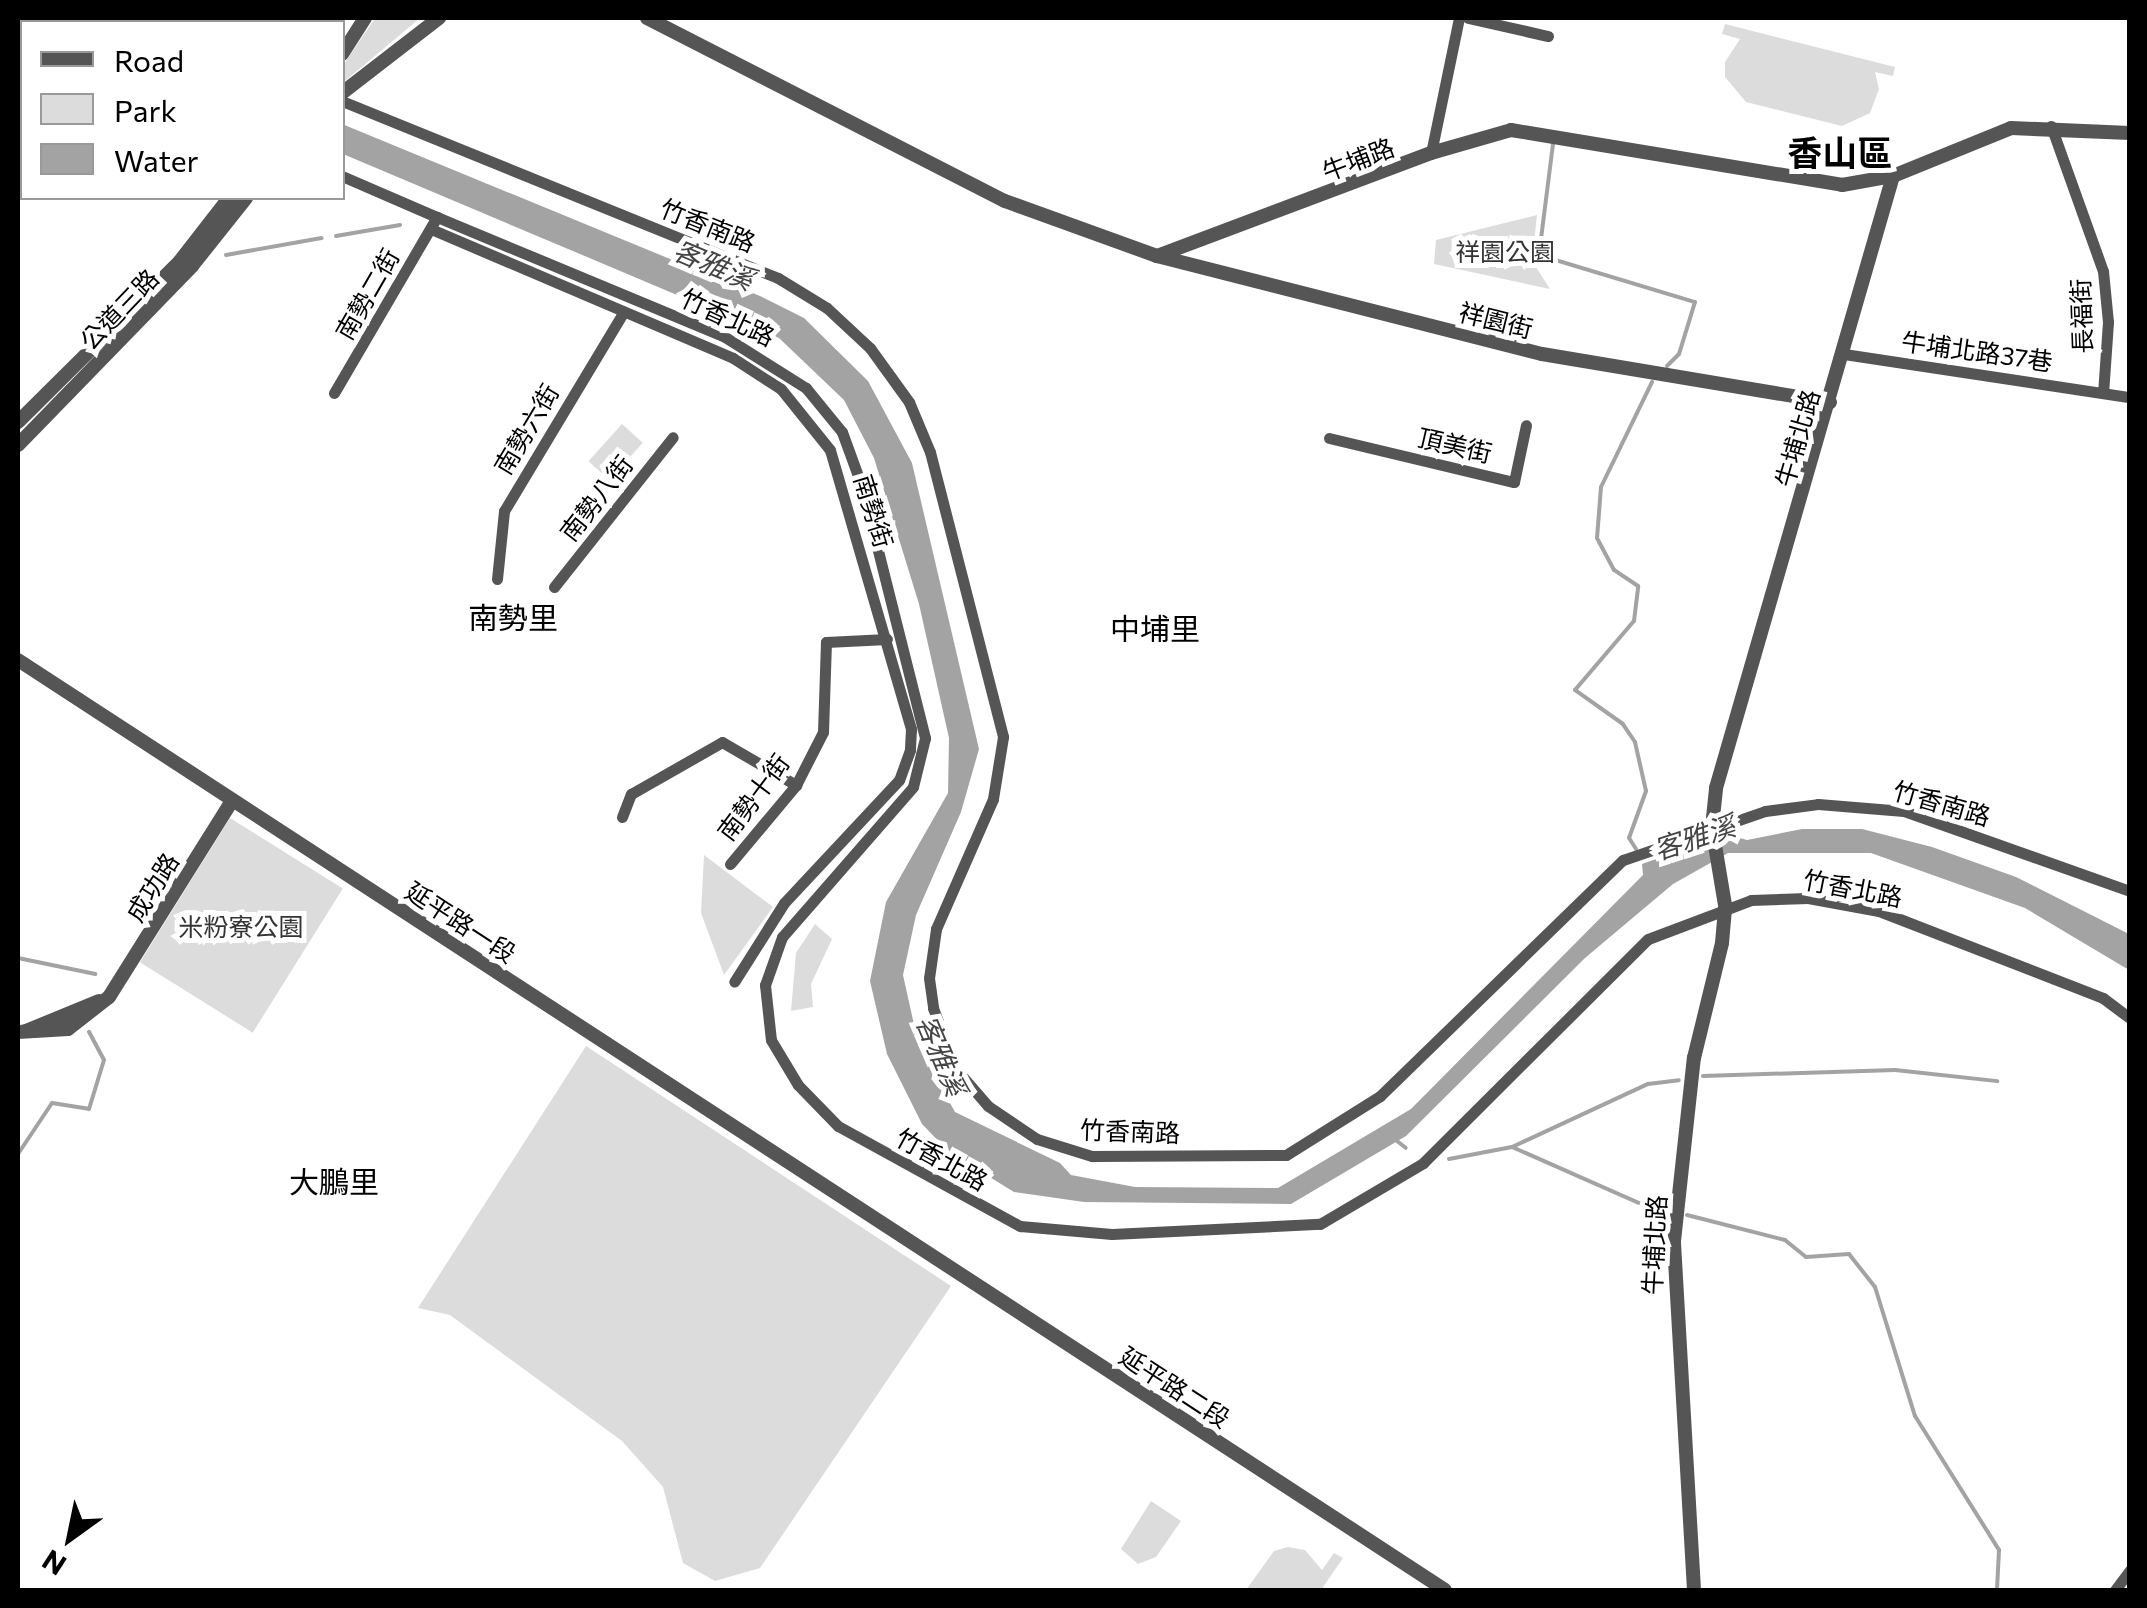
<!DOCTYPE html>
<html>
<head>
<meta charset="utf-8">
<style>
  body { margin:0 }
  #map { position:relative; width:2147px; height:1608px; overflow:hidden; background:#fff; font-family:Commissioner,"Noto Sans TC",sans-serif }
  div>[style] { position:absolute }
  .green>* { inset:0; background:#dcdcdc; transform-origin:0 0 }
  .water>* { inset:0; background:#a3a3a3 }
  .stream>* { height:4px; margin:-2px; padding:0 2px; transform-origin:2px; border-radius:2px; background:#a3a3a3 }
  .minor>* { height:11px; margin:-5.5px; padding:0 5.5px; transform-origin:5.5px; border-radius:5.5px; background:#555 }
  .tertiary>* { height:14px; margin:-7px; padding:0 7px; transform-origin:7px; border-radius:7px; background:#555 }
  span { translate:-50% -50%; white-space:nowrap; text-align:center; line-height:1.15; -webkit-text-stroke:10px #fff; paint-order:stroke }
  .street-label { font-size:25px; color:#000 }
  .park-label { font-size:25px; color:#333 }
  .water-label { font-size:28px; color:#444; font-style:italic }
  .quarter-label { font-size:30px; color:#000 }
  .district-label { font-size:35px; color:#000; font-weight:700 }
  .frame { position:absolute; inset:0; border:20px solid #000; pointer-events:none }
  .legend { position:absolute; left:20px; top:20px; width:325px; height:180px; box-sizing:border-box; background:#fff; border:2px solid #999; margin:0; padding:12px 18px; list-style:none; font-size:30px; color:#000 }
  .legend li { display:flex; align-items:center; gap:20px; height:50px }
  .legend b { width:50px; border:2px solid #999 }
  .north { position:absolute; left:20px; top:1488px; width:100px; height:100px; -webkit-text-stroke:8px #fff; paint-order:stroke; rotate:213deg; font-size:28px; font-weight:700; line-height:40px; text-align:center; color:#000 }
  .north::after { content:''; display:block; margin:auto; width:35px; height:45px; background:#000; clip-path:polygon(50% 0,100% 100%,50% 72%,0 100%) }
</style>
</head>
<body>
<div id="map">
  <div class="green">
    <i style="clip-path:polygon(375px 18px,420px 18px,345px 81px,342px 67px)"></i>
    <i style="clip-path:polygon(1725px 24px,1895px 67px,1893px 76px,1875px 72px,1879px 89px,1870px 113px,1842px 126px,1746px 102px,1725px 77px,1725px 62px,1740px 39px,1722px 34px)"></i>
    <i style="clip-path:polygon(1537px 215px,1532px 261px,1550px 289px,1434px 264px,1436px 240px)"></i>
    <i style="left:622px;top:424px;width:28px;height:50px;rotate:42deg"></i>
    <i style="left:230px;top:818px;width:133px;height:170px;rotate:32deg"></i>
    <i style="clip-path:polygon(704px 855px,773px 907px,724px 975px,701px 913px)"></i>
    <i style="clip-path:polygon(815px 924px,832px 939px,811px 984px,813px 1007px,791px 1011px,796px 953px)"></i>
    <i style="clip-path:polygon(586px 1046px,951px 1286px,760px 1568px,715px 1581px,683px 1563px,663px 1487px,622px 1441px,450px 1315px,418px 1308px)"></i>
    <i style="clip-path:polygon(1151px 1501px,1181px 1521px,1156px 1557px,1138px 1564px,1121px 1549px)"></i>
    <i style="clip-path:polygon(1288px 1547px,1305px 1550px,1322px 1570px,1334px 1553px,1343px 1558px,1321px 1590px,1246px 1590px,1274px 1551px)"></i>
  </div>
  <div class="water">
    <i style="clip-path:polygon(342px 124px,760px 296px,804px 318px,868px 381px,912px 463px,979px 749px,961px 812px,916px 915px,903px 975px,919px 1047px,955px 1112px,1060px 1163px,1071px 1175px,1135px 1187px,1278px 1188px,1411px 1109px,1643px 875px,1642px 864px,1726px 834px,1747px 840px,1802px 829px,1862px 829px,1932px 847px,2016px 877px,2129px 934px,2129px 970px,2025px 908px,1871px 853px,1728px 853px,1673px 884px,1585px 958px,1406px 1136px,1291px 1204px,1084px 1202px,1014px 1192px,949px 1152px,922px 1124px,887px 1054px,870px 981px,886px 902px,948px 793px,949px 738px,919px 604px,874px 458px,844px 400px,779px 338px,343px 154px)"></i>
  </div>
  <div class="stream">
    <i style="left:1553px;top:144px;width:112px;rotate:97.2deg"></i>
    <i style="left:1539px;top:255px;width:163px;rotate:16.8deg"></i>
    <i style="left:1695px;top:302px;width:54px;rotate:107.1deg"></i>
    <i style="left:1679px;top:354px;width:17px;rotate:135deg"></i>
    <i style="left:336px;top:236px;width:65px;rotate:-9.8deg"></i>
    <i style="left:226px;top:255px;width:97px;rotate:-10.1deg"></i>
    <i style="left:1636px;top:849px;width:13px;rotate:-122deg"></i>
    <i style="left:1629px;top:838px;width:50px;rotate:-70.1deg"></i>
    <i style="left:1646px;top:791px;width:50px;rotate:-102.7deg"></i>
    <i style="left:1635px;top:742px;width:22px;rotate:-124deg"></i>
    <i style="left:1623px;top:724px;width:59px;rotate:-144.7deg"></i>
    <i style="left:1575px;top:690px;width:91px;rotate:-49.5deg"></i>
    <i style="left:1634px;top:621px;width:35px;rotate:-83deg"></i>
    <i style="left:1638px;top:586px;width:29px;rotate:-146deg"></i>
    <i style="left:1614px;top:570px;width:36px;rotate:-118deg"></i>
    <i style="left:1597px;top:538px;width:51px;rotate:-85.5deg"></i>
    <i style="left:1601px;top:487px;width:117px;rotate:-64.1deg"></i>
    <i style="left:18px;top:958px;width:79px;rotate:11.7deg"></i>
    <i style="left:1703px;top:1076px;width:192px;rotate:-1.8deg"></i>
    <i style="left:1895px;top:1070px;width:103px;rotate:6.2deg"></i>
    <i style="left:1397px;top:1141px;width:11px;rotate:38deg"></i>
    <i style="left:1512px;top:1147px;width:150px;rotate:-24.9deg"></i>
    <i style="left:1648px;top:1084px;width:31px;rotate:-7deg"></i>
    <i style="left:18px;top:1154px;width:61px;rotate:-56.3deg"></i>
    <i style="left:52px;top:1103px;width:37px;rotate:9deg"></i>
    <i style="left:89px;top:1109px;width:51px;rotate:-73deg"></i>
    <i style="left:104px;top:1060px;width:32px;rotate:-118deg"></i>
    <i style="left:1449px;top:1159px;width:64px;rotate:-10.8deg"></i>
    <i style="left:1512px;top:1147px;width:166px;rotate:23.8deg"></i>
    <i style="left:1687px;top:1215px;width:101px;rotate:14.3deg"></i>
    <i style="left:1785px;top:1240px;width:27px;rotate:39deg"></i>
    <i style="left:1806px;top:1257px;width:43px;rotate:-4deg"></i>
    <i style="left:1849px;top:1254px;width:42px;rotate:51.8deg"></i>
    <i style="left:1875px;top:1287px;width:135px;rotate:72.8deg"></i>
    <i style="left:1915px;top:1416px;width:158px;rotate:57.9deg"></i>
    <i style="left:1999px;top:1550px;width:40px;rotate:92.9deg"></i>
  </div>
  <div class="minor">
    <i style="left:143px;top:18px;width:6px;rotate:39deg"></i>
    <i style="left:240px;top:18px;width:6px;rotate:39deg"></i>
    <i style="left:1468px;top:18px;width:82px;rotate:12.7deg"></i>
    <i style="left:342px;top:101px;width:471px;rotate:22.1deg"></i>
    <i style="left:778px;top:278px;width:57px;rotate:31.5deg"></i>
    <i style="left:827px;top:308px;width:59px;rotate:42.9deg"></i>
    <i style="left:870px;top:348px;width:67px;rotate:54.2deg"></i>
    <i style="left:909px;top:402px;width:54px;rotate:67.2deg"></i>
    <i style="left:930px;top:452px;width:294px;rotate:75.6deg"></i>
    <i style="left:1003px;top:737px;width:63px;rotate:99.2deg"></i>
    <i style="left:993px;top:799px;width:142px;rotate:113.7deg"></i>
    <i style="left:936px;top:929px;width:49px;rotate:98.1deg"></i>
    <i style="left:929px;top:978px;width:30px;rotate:82deg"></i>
    <i style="left:933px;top:1008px;width:65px;rotate:69.3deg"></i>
    <i style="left:956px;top:1069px;width:49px;rotate:49.1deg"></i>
    <i style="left:988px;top:1106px;width:59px;rotate:34deg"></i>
    <i style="left:1037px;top:1139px;width:58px;rotate:17.2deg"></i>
    <i style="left:1092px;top:1156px;width:194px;rotate:-0.3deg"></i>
    <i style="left:1286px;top:1155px;width:111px;rotate:-32.1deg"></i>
    <i style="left:1380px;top:1096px;width:339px;rotate:-44.2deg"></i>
    <i style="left:1623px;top:860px;width:150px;rotate:-19deg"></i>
    <i style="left:1765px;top:811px;width:53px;rotate:-7.5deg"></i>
    <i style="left:1818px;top:804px;width:86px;rotate:4.7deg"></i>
    <i style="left:1904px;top:811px;width:240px;rotate:19.5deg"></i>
    <i style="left:2051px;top:126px;width:154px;rotate:70.3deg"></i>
    <i style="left:2103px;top:271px;width:51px;rotate:84.4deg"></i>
    <i style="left:2108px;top:322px;width:71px;rotate:94deg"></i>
    <i style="left:1431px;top:153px;width:138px;rotate:-78.3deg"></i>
    <i style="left:342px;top:176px;width:106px;rotate:23.4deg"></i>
    <i style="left:431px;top:229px;width:328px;rotate:23.1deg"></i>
    <i style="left:733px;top:358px;width:57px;rotate:32.9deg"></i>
    <i style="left:781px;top:389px;width:78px;rotate:51.2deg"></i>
    <i style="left:830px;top:450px;width:291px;rotate:73.8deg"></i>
    <i style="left:911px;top:729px;width:21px;rotate:93deg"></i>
    <i style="left:910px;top:750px;width:32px;rotate:110deg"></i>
    <i style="left:899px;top:780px;width:168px;rotate:133.1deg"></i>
    <i style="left:784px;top:903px;width:93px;rotate:122.3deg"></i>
    <i style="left:1844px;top:354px;width:289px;rotate:8.6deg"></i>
    <i style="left:334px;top:393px;width:204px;rotate:-59.7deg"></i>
    <i style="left:437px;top:217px;width:312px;rotate:22.6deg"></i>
    <i style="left:725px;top:337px;width:96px;rotate:32.2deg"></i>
    <i style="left:806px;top:388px;width:57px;rotate:50.7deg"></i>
    <i style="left:842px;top:432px;width:59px;rotate:70deg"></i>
    <i style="left:862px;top:487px;width:259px;rotate:75.9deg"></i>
    <i style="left:925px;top:738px;width:50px;rotate:103.8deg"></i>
    <i style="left:913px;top:787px;width:199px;rotate:131.1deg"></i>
    <i style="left:782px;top:937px;width:51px;rotate:109.5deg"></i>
    <i style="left:765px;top:985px;width:55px;rotate:83.8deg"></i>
    <i style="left:771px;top:1040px;width:52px;rotate:59deg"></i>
    <i style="left:798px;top:1085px;width:57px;rotate:45.7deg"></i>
    <i style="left:838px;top:1126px;width:208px;rotate:28.8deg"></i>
    <i style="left:1020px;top:1226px;width:92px;rotate:5deg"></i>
    <i style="left:1112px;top:1234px;width:208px;rotate:-2.8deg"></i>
    <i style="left:1320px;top:1224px;width:120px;rotate:-30.6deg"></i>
    <i style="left:1423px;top:1163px;width:317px;rotate:-44.9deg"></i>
    <i style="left:1648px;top:939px;width:110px;rotate:-20.7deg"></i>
    <i style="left:1751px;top:900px;width:57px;rotate:-2deg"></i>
    <i style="left:1808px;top:898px;width:72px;rotate:10.4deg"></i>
    <i style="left:1879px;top:911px;width:240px;rotate:21.2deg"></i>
    <i style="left:2103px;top:998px;width:34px;rotate:37deg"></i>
    <i style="left:1329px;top:438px;width:190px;rotate:13.4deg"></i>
    <i style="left:1514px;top:482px;width:58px;rotate:-78.1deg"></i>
    <i style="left:497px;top:579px;width:68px;rotate:-84.1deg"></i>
    <i style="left:504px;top:511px;width:231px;rotate:-59deg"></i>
    <i style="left:554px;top:587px;width:191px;rotate:-51.6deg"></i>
    <i style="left:622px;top:817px;width:25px;rotate:-69deg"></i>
    <i style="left:631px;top:794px;width:105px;rotate:-29.7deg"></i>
    <i style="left:722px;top:742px;width:86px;rotate:30.2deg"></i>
    <i style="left:730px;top:864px;width:103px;rotate:-50.1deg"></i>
    <i style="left:796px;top:785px;width:59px;rotate:-63deg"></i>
    <i style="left:823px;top:732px;width:90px;rotate:-88.1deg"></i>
    <i style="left:826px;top:642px;width:61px;rotate:-2.8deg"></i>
    <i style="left:2115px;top:1590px;width:25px;rotate:-53deg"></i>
  </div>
  <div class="tertiary">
    <i style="left:647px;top:18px;width:402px;rotate:27.1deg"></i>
    <i style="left:1005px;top:201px;width:162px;rotate:19.9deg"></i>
    <i style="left:1157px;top:256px;width:293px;rotate:-20.6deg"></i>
    <i style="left:1431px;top:153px;width:83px;rotate:-16deg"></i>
    <i style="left:1511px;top:130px;width:336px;rotate:9.4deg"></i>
    <i style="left:1842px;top:185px;width:52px;rotate:-10deg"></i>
    <i style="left:1893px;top:176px;width:127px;rotate:-22.1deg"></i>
    <i style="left:2011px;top:128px;width:119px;rotate:2.4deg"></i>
    <i style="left:342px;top:54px;width:43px;rotate:-57.4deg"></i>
    <i style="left:342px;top:93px;width:123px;rotate:-37.7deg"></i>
    <i style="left:1157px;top:256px;width:397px;rotate:14.3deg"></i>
    <i style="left:1542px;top:354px;width:292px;rotate:9.5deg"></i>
    <i style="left:18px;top:422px;width:228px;rotate:-44.8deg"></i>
    <i style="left:180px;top:261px;width:80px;rotate:-52.1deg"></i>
    <i style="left:18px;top:445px;width:250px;rotate:-45.8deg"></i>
    <i style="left:192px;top:266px;width:87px;rotate:-51.5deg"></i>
    <i style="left:18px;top:660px;width:1703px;rotate:33.09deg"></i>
    <i style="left:26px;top:1031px;width:79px;rotate:-22.3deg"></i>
    <i style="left:18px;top:1032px;width:50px;rotate:-3.4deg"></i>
    <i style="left:68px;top:1029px;width:52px;rotate:-38deg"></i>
    <i style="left:109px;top:997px;width:231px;rotate:-57.9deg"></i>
    <i style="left:1694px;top:1590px;width:350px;rotate:-93.3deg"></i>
    <i style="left:1674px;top:1241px;width:184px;rotate:-83.8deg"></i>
    <i style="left:1694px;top:1058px;width:118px;rotate:-76.3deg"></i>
    <i style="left:1722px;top:943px;width:38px;rotate:-85deg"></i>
    <i style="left:1725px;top:905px;width:79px;rotate:-99.5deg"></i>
    <i style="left:1712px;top:827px;width:39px;rotate:-84deg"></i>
    <i style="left:1716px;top:788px;width:637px;rotate:-73.87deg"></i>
  </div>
  <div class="street-label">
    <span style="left:1358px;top:159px;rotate:-21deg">牛埔路</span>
    <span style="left:708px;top:225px;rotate:22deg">竹香南路</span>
    <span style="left:367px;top:294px;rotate:-60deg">南勢二街</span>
    <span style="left:119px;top:309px;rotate:-46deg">公道三路</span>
    <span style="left:2081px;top:316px;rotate:-92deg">長福街</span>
    <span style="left:728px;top:317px;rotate:25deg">竹香北路</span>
    <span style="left:1496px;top:320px;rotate:14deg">祥園街</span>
    <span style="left:1977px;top:351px;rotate:8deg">牛埔北路37巷</span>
    <span style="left:526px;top:429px;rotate:-59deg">南勢六街</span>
    <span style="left:1797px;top:438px;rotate:-74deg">牛埔北路</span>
    <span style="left:1455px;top:445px;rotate:13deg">頂美街</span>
    <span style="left:596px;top:498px;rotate:-52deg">南勢八街</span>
    <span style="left:874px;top:511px;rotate:73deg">南勢街</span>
    <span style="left:753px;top:797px;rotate:-53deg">南勢十街</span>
    <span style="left:1942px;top:803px;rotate:16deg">竹香南路</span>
    <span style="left:152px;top:887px;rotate:-58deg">成功路</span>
    <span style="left:1853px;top:888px;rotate:11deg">竹香北路</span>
    <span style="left:461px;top:922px;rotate:33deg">延平路一段</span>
    <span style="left:1130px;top:1131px;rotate:2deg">竹香南路</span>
    <span style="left:942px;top:1159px;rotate:29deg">竹香北路</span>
    <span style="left:1654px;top:1245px;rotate:-87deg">牛埔北路</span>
    <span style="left:1175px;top:1387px;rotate:33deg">延平路二段</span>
  </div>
  <div class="park-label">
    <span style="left:1505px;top:251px">祥園公園</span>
    <span style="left:241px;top:926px">米粉寮公園</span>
  </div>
  <div class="water-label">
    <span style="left:714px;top:264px;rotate:23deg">客雅溪</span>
    <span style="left:1694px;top:837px;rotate:-18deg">客雅溪</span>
    <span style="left:942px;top:1055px;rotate:67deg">客雅溪</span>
  </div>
  <div class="quarter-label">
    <span style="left:513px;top:617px">南勢里</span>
    <span style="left:1155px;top:628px">中埔里</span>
    <span style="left:334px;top:1181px">大鵬里</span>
  </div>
  <div class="district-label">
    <span style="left:1840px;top:152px">香山區</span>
  </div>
  <div class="frame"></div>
  <ul class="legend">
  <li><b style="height:12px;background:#555"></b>Road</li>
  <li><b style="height:28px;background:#dcdcdc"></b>Park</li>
  <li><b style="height:28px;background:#a3a3a3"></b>Water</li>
  </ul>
  <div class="north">N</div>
</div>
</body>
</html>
